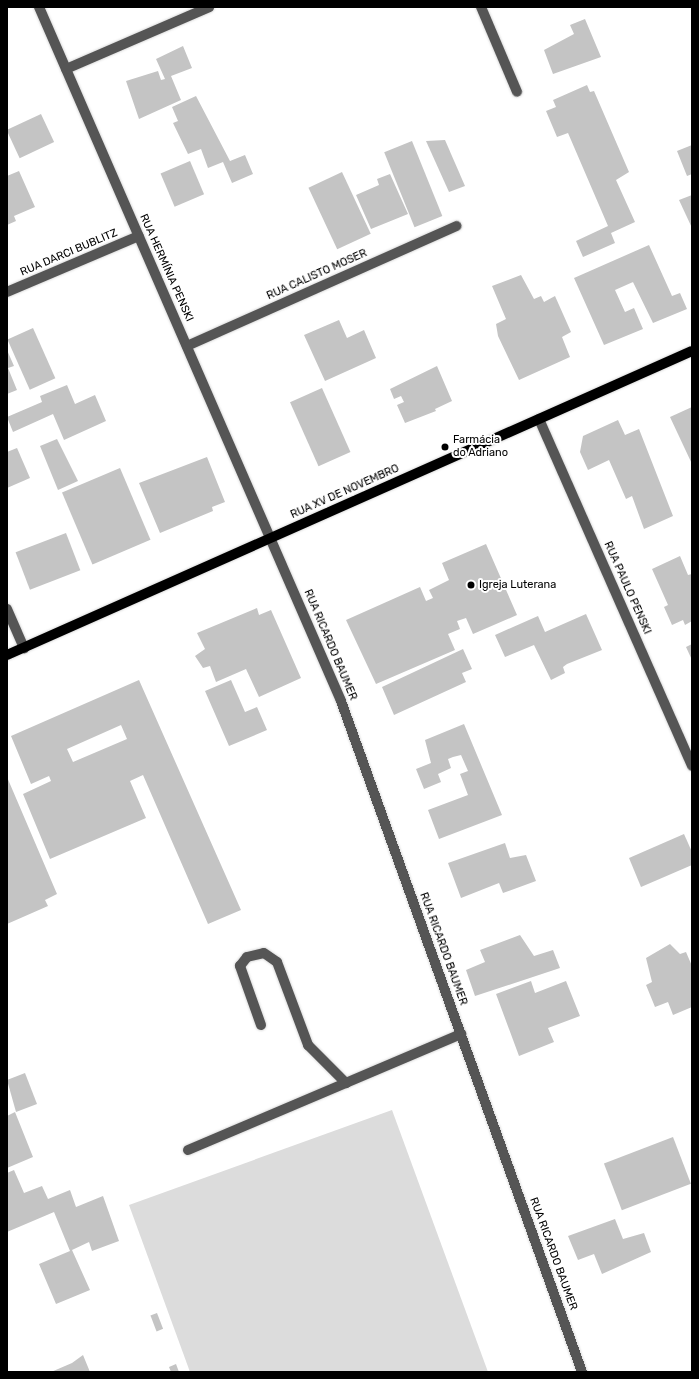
<!DOCTYPE html>
<html>
<head>
<meta charset="utf-8">
<style>
  body { margin:0 }
  #map { position:relative; width:699px; height:1379px; overflow:hidden; background:#fff; font-family:Rubik,sans-serif }
  div>[style] { position:absolute }
  .green>* { inset:0; background:#dcdcdc }
  .building>* { inset:0; background:#c4c4c4; transform-origin:0 0 }
  .roads { filter:drop-shadow(0 0 1px #dbdbdb) drop-shadow(0 0 1px #dbdbdb) }
  .minor>* { height:10px; margin:-5px; padding:0 5px; transform-origin:5px; border-radius:5px; background:#555 }
  .major>* { height:10px; margin:-5px; padding:0 5px; transform-origin:5px; border-radius:5px; background:#000 }
  .dots>* { width:11px; height:11px; translate:-50% -50%; box-sizing:border-box; border:2px solid #fff; border-radius:50% }
  span { translate:-50% -50%; white-space:nowrap; text-align:center; line-height:1.15; -webkit-text-stroke:4px #fff; paint-order:stroke }
  .street-label { font-size:11px; color:#000 }
  .poi-label { font-size:11px; color:#000 }
  .left { translate:0 -50%; text-align:left }
  .frame { position:absolute; inset:0; border:8px solid #000; pointer-events:none }
</style>
</head>
<body>
<div id="map">
  <div class="green">
    <i style="clip-path:polygon(392px 1110px,488px 1372px,190px 1372px,129px 1205px)"></i>
  </div>
  <div class="building">
    <i style="clip-path:polygon(585px 19px,601px 57px,553px 74px,544px 50px,574px 34px,570px 25px)"></i>
    <i style="clip-path:polygon(183px 46px,192px 68px,171px 76px,181px 100px,139px 119px,126px 81px,158px 71px,161px 80px,165px 79px,156px 59px)"></i>
    <i style="clip-path:polygon(587px 85px,590px 92px,594px 91px,629px 172px,616px 180px,635px 222px,611px 233px,615px 243px,583px 257px,576px 241px,608px 226px,568px 133px,557px 137px,546px 111px,556px 107px,553px 100px)"></i>
    <i style="clip-path:polygon(196px 96px,230px 161px,245px 155px,253px 174px,232px 183px,223px 162px,208px 168px,201px 149px,188px 154px,173px 123px,178px 121px,172px 107px)"></i>
    <i style="left:41px;top:114px;width:31px;height:38px;rotate:65deg"></i>
    <i style="clip-path:polygon(445px 140px,465px 186px,449px 192px,426px 141px)"></i>
    <i style="left:412px;top:141px;width:81px;height:30px;rotate:68deg"></i>
    <i style="clip-path:polygon(692px 145px,692px 174px,687px 176px,677px 151px)"></i>
    <i style="left:190px;top:161px;width:36px;height:32px;rotate:67deg"></i>
    <i style="clip-path:polygon(19px 171px,35px 207px,14px 216px,16px 221px,7px 225px,7px 176px)"></i>
    <i style="left:342px;top:172px;width:68px;height:37px;rotate:65deg"></i>
    <i style="clip-path:polygon(390px 174px,408px 214px,371px 229px,356px 195px,379px 185px,377px 179px)"></i>
    <i style="clip-path:polygon(692px 195px,692px 228px,679px 200px)"></i>
    <i style="clip-path:polygon(649px 245px,672px 296px,680px 293px,687px 309px,653px 323px,631px 278px,633px 282px,615px 290px,625px 312px,634px 308px,643px 329px,604px 345px,574px 278px)"></i>
    <i style="clip-path:polygon(521px 275px,534px 299px,541px 296px,544px 302px,555px 296px,571px 332px,562px 337px,570px 357px,519px 380px,498px 336px,496px 324px,506px 319px,492px 286px)"></i>
    <i style="clip-path:polygon(339px 320px,347px 338px,364px 330px,376px 358px,325px 381px,304px 335px)"></i>
    <i style="left:33px;top:328px;width:55px;height:28px;rotate:66deg"></i>
    <i style="clip-path:polygon(7px 350px,14px 366px,8px 368px,17px 390px,7px 394px)"></i>
    <i style="clip-path:polygon(437px 366px,452px 401px,435px 409px,436px 411px,405px 423px,397px 405px,404px 402px,401px 396px,394px 399px,390px 389px)"></i>
    <i style="clip-path:polygon(67px 385px,75px 404px,95px 395px,106px 421px,64px 440px,53px 414px,13px 432px,7px 417px,42px 402px,40px 396px)"></i>
    <i style="left:322px;top:388px;width:70px;height:35px;rotate:66deg"></i>
    <i style="clip-path:polygon(692px 407px,692px 464px,670px 417px)"></i>
    <i style="clip-path:polygon(618px 420px,625px 435px,639px 429px,673px 516px,644px 529px,632px 496px,626px 499px,609px 460px,588px 470px,580px 452px,583px 436px)"></i>
    <i style="clip-path:polygon(57px 439px,78px 481px,58px 490px,40px 446px)"></i>
    <i style="clip-path:polygon(17px 448px,30px 478px,7px 488px,7px 452px)"></i>
    <i style="clip-path:polygon(207px 457px,225px 502px,212px 507px,213px 511px,160px 533px,139px 483px)"></i>
    <i style="left:120px;top:468px;width:78px;height:63px;rotate:67deg"></i>
    <i style="left:66px;top:533px;width:40px;height:54px;rotate:69deg"></i>
    <i style="clip-path:polygon(486px 544px,517px 615px,473px 634px,466px 618px,457px 621px,460px 629px,448px 634px,455px 650px,376px 684px,346px 620px,420px 587px,426px 601px,433px 598px,429px 590px,449px 580px,442px 563px)"></i>
    <i style="clip-path:polygon(680px 556px,688px 575px,692px 574px,692px 621px,685px 625px,683px 620px,672px 625px,664px 607px,668px 605px,652px 569px)"></i>
    <i style="clip-path:polygon(257px 608px,259px 615px,271px 610px,301px 678px,259px 697px,246px 669px,216px 682px,210px 666px,203px 668px,195px 656px,205px 649px,197px 633px)"></i>
    <i style="clip-path:polygon(586px 614px,602px 650px,567px 664px,563px 667px,565px 673px,551px 680px,534px 645px,505px 657px,495px 635px,538px 616px,545px 632px)"></i>
    <i style="clip-path:polygon(692px 644px,692px 660px,686px 647px)"></i>
    <i style="clip-path:polygon(463px 649px,472px 669px,462px 673px,466px 682px,394px 715px,382px 687px)"></i>
    <i style="clip-path:polygon(evenodd,139px 680px,241px 910px,208px 924px,143px 775px,130px 781px,146px 818px,50px 859px,23px 794px,51px 781px,49px 776px,31px 784px,11px 736px,139px 680px,121px 725px,127px 739px,73px 762px,67px 749px,121px 725px)"></i>
    <i style="clip-path:polygon(231px 680px,245px 712px,257px 707px,267px 730px,229px 746px,205px 691px)"></i>
    <i style="clip-path:polygon(464px 724px,502px 815px,439px 839px,428px 810px,468px 795px,460px 774px,468px 771px,461px 755px,453px 757px,448px 759px,451px 768px,438px 774px,441px 782px,424px 789px,416px 769px,431px 763px,425px 740px)"></i>
    <i style="clip-path:polygon(7px 777px,57px 894px,45px 900px,48px 906px,7px 924px)"></i>
    <i style="clip-path:polygon(684px 834px,692px 852px,692px 865px,641px 887px,629px 858px)"></i>
    <i style="clip-path:polygon(505px 843px,510px 858px,526px 855px,536px 881px,503px 893px,499px 883px,461px 898px,448px 863px)"></i>
    <i style="clip-path:polygon(520px 935px,534px 956px,553px 950px,560px 968px,475px 996px,466px 970px,485px 962px,480px 950px)"></i>
    <i style="clip-path:polygon(670px 944px,680px 954px,686px 952px,692px 966px,692px 1007px,673px 1015px,668px 1002px,655px 1007px,646px 985px,652px 982px,646px 958px)"></i>
    <i style="clip-path:polygon(531px 981px,535px 993px,566px 981px,580px 1016px,548px 1028px,554px 1042px,519px 1056px,496px 994px)"></i>
    <i style="clip-path:polygon(25px 1073px,37px 1104px,16px 1112px,7px 1080px)"></i>
    <i style="clip-path:polygon(15px 1112px,33px 1157px,7px 1168px,7px 1116px)"></i>
    <i style="left:673px;top:1137px;width:50px;height:74px;rotate:69deg"></i>
    <i style="clip-path:polygon(14px 1170px,24px 1193px,42px 1186px,48px 1199px,70px 1190px,76px 1207px,103px 1196px,119px 1241px,92px 1251px,89px 1242px,72px 1250px,90px 1290px,56px 1304px,39px 1264px,70px 1251px,54px 1212px,7px 1232px,7px 1173px)"></i>
    <i style="clip-path:polygon(615px 1219px,623px 1239px,644px 1233px,651px 1252px,602px 1274px,594px 1254px,578px 1260px,568px 1236px)"></i>
    <i style="left:157px;top:1313px;width:17px;height:7px;rotate:69deg"></i>
    <i style="clip-path:polygon(83px 1355px,90px 1372px,51px 1372px,72px 1363px)"></i>
    <i style="clip-path:polygon(176px 1364px,179px 1372px,171px 1372px,169px 1367px)"></i>
  </div>
  <div class="roads">
    <div class="minor">
      <i style="left:39px;top:7px;width:757px;rotate:66.48deg"></i>
      <i style="left:341px;top:701px;width:713px;rotate:70.24deg"></i>
      <i style="left:481px;top:7px;width:92px;rotate:67deg"></i>
      <i style="left:66px;top:69px;width:156px;rotate:-23.4deg"></i>
      <i style="left:7px;top:292px;width:143px;rotate:-23deg"></i>
      <i style="left:187px;top:346px;width:295px;rotate:-24deg"></i>
      <i style="left:539px;top:419px;width:379px;rotate:66.2deg"></i>
      <i style="left:7px;top:609px;width:43px;rotate:66.4deg"></i>
      <i style="left:261px;top:1025px;width:63px;rotate:-109.6deg"></i>
      <i style="left:240px;top:966px;width:11px;rotate:-52deg"></i>
      <i style="left:247px;top:957px;width:17px;rotate:-13deg"></i>
      <i style="left:264px;top:953px;width:16px;rotate:35deg"></i>
      <i style="left:277px;top:962px;width:89px;rotate:69.5deg"></i>
      <i style="left:308px;top:1045px;width:54px;rotate:45deg"></i>
      <i style="left:188px;top:1150px;width:297px;rotate:-23deg"></i>
    </div>
    <div class="major">
      <i style="left:7px;top:655px;width:749px;rotate:-23.93deg"></i>
    </div>
  </div>
  <div class="dots">
    <i style="left:445px;top:447px;background:#000"></i>
    <i style="left:471px;top:585px;background:#000"></i>
  </div>
  <div class="street-label">
    <span style="left:69px;top:253px;rotate:-23deg">RUA DARCI BUBLITZ</span>
    <span style="left:166px;top:268px;rotate:66deg">RUA HERMÍNIA PENSKI</span>
    <span style="left:317px;top:275px;rotate:-24deg">RUA CALISTO MOSER</span>
    <span style="left:345px;top:492px;rotate:-24deg">RUA XV DE NOVEMBRO</span>
    <span style="left:627px;top:588px;rotate:66deg">RUA PAULO PENSKI</span>
    <span style="left:330px;top:645px;rotate:67deg">RUA RICARDO BAUMER</span>
    <span style="left:443px;top:949px;rotate:70deg">RUA RICARDO BAUMER</span>
    <span style="left:553px;top:1254px;rotate:70deg">RUA RICARDO BAUMER</span>
  </div>
  <div class="poi-label">
    <span class="left" style="left:453px;top:447px">Farmácia<br>do Adriano</span>
    <span class="left" style="left:479px;top:585px">Igreja Luterana</span>
  </div>
  <div class="frame"></div>
</div>
</body>
</html>
